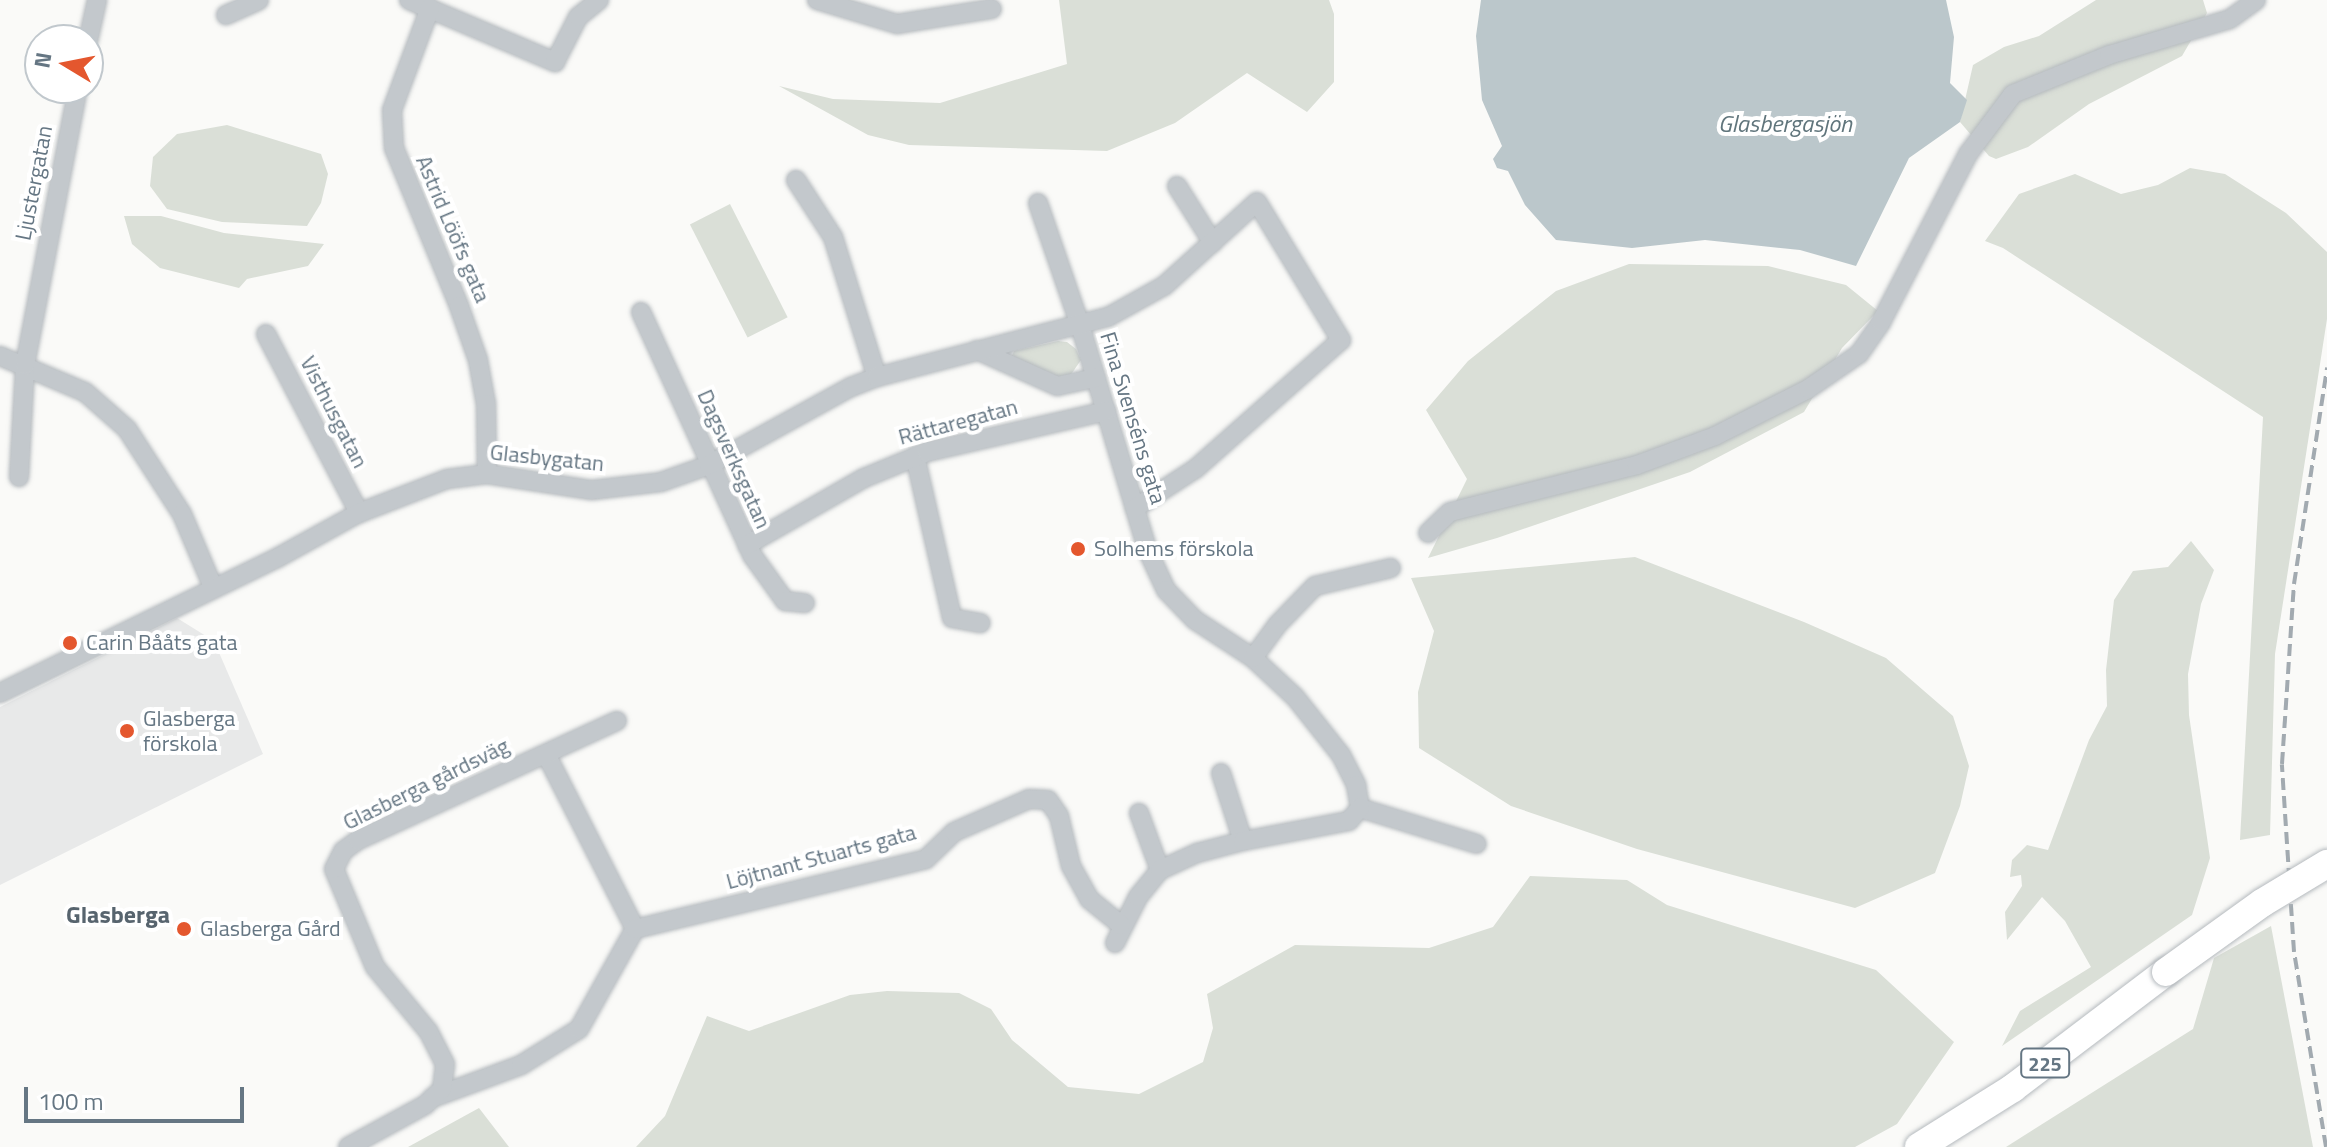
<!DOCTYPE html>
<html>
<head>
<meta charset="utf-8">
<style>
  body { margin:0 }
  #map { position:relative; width:2327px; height:1147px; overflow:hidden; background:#fafaf8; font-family:"Titillium Web",sans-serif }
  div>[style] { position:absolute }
  .built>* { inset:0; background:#e8e9e9 }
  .green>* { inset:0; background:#dadfd7; transform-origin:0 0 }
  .water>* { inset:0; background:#bbc7cb }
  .roads { filter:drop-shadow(0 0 2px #b5babe) drop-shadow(0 0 2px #b5babe) }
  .minor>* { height:18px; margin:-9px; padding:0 9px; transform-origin:9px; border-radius:9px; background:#c3c8cc }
  .primary>* { height:28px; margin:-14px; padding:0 14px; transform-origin:14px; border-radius:14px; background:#fff }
  .rail>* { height:4px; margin-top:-2px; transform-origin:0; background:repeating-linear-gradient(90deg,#a2aab0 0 12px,transparent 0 18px) }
  .bridges { filter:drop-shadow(0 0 2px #b5babe) drop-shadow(0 0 2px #b5babe) }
  .primary-bridge>* { height:28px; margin:-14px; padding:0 14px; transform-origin:14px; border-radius:14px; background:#fff }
  .dots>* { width:22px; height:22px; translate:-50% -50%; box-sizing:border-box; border:4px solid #fff; border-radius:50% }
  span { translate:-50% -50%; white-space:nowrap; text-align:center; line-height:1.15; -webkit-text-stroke:8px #fff; paint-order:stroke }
  .shield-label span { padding:2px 6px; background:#fff; border:2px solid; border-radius:6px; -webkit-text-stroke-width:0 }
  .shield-label { font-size:20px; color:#657683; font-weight:700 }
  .street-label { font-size:22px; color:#657683 }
  .poi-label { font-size:22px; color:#657683 }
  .left { translate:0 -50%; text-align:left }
  .water-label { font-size:24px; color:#60757c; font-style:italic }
  .neighbourhood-label { font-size:24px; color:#57646e; font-weight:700 }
  .north { position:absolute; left:24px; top:24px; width:80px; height:80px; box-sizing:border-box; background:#fff; border:2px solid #c1c8cd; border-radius:50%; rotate:280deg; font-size:22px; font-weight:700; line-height:32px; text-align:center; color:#657683 }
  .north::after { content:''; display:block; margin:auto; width:28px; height:36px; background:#e4572e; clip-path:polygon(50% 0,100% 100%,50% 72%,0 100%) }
  .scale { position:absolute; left:24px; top:1087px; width:220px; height:36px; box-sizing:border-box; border:4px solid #657683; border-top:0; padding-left:10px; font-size:24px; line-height:28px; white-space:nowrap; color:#657683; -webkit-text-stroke:6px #fff; paint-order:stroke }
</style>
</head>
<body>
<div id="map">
  <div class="built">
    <i style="clip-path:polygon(177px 618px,214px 641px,263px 754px,0 885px,0 707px)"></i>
  </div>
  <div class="green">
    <i style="clip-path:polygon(1059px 0,1329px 0,1334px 14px,1334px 82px,1307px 112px,1247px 73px,1175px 123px,1107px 151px,909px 145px,868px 135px,779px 86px,833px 99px,940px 103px,1067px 64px)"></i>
    <i style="clip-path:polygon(2096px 0,2203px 0,2207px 13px,2182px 56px,2089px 104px,2028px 147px,1996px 159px,1989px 156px,1960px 122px,1973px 65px,2004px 47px,2039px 36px)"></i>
    <i style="clip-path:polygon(227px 125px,321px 154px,328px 174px,321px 203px,307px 226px,222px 222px,167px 209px,150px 186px,153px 157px,177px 134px)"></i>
    <i style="clip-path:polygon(2190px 168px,2225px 174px,2286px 213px,2327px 252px,2327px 319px,2275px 654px,2270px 835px,2240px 840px,2263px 417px,2003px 248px,1985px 241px,2019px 194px,2075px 174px,2121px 194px,2158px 185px)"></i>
    <i style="left:730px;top:204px;width:127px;height:45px;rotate:63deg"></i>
    <i style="clip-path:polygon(124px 216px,161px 216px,224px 233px,324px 244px,308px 266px,247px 279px,239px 288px,160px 268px,132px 244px)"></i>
    <i style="clip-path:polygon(1629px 264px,1768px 266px,1846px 285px,1878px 311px,1842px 348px,1804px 412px,1690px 472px,1497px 538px,1428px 558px,1467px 479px,1426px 410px,1468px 361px,1556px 291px)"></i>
    <i style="clip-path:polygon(1058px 341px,1067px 342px,1076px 349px,1081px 360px,1070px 376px,1060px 378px,1012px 356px,1014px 351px)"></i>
    <i style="clip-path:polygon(2191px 541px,2214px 570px,2201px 604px,2188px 674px,2189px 715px,2210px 858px,2192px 915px,2002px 1046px,2020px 1011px,2091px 967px,2065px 921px,2042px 897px,2007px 940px,2005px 912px,2022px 886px,2021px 875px,2010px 877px,2012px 860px,2027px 845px,2048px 850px,2089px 740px,2107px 706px,2106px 670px,2114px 600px,2133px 571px,2168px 567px)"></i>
    <i style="clip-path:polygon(1635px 557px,1804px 622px,1886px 658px,1953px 716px,1969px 766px,1960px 806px,1935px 873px,1855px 908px,1637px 849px,1511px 806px,1419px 748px,1418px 692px,1434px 631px,1411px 578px)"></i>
    <i style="clip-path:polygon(1530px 876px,1627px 880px,1667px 905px,1876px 970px,1954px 1042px,1897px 1124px,1855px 1147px,636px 1147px,665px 1116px,707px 1016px,749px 1031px,850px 995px,887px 991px,959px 993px,991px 1009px,1012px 1040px,1068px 1087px,1139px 1094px,1203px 1062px,1213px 1028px,1207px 994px,1295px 945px,1429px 948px,1493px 927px)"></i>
    <i style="clip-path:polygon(2271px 926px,2313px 1147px,2006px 1147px,2193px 1029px,2214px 958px)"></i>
    <i style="clip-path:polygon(479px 1108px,509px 1147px,408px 1147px)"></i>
  </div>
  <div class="water">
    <i style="clip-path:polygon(1481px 0,1946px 0,1954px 37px,1950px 83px,1967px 100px,1960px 122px,1909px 158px,1856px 266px,1800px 250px,1705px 240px,1632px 248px,1556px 240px,1525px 205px,1508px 171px,1497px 168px,1493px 159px,1502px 146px,1482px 100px,1476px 36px)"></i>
  </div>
  <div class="roads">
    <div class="minor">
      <i style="left:409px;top:0;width:159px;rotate:23deg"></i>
      <i style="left:555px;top:62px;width:51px;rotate:-62.9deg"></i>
      <i style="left:578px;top:17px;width:27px;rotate:-39deg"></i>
      <i style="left:817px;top:0;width:84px;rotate:16.7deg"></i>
      <i style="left:897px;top:24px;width:96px;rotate:-9deg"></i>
      <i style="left:430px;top:8px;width:109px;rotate:110.4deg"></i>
      <i style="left:392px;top:110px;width:38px;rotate:87deg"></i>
      <i style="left:394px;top:148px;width:171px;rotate:67.6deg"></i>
      <i style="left:459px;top:306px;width:57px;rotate:70.6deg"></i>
      <i style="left:478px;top:360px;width:45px;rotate:79.7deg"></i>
      <i style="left:486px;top:404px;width:70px;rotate:89.2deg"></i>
      <i style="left:226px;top:15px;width:36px;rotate:-24deg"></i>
      <i style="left:88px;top:41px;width:42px;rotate:-77.6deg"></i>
      <i style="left:796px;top:180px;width:68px;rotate:57deg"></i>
      <i style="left:833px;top:237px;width:147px;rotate:72.6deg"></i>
      <i style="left:1177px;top:186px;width:67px;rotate:57.7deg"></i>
      <i style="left:1038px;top:203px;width:129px;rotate:71deg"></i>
      <i style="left:1080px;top:325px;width:236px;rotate:73.3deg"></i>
      <i style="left:1148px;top:551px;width:43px;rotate:65.2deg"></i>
      <i style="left:1166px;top:590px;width:42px;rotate:46deg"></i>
      <i style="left:1195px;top:620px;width:69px;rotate:33.2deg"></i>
      <i style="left:1253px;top:658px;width:57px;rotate:42.9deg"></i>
      <i style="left:1295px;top:697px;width:74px;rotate:51.6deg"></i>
      <i style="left:1341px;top:755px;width:34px;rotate:63deg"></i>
      <i style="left:1356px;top:785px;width:23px;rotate:80deg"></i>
      <i style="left:641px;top:312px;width:267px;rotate:65.4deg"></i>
      <i style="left:752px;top:555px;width:57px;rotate:54.3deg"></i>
      <i style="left:785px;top:601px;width:20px;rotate:6deg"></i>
      <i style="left:266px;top:334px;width:202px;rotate:62.5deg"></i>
      <i style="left:977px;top:350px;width:88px;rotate:24.2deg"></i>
      <i style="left:1057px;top:386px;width:40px;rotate:-12deg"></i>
      <i style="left:0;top:356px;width:92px;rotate:23deg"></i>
      <i style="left:85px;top:392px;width:56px;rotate:41.4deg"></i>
      <i style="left:127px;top:429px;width:101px;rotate:57.1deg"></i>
      <i style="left:182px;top:514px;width:79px;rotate:67deg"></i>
      <i style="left:915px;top:456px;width:166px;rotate:77.1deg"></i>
      <i style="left:952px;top:618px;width:29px;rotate:10deg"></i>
      <i style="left:19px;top:477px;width:112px;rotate:-86.9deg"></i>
      <i style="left:25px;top:365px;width:282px;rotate:-79.2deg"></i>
      <i style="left:1428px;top:533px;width:30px;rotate:-44deg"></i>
      <i style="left:1450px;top:512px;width:193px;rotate:-14.1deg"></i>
      <i style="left:1637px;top:465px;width:83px;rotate:-20.4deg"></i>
      <i style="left:1715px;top:436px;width:104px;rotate:-26.8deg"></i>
      <i style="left:1808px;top:389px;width:62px;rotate:-34.5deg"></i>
      <i style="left:1859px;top:354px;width:39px;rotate:-55deg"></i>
      <i style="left:1881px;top:322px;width:189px;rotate:-62.6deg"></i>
      <i style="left:1968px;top:154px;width:75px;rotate:-53.1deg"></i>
      <i style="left:2013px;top:94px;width:104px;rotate:-22.1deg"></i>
      <i style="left:2109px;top:55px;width:126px;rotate:-16.6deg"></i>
      <i style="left:2230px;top:19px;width:32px;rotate:-36deg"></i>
      <i style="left:747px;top:545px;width:135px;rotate:-29.8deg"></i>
      <i style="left:864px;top:478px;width:68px;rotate:-22.4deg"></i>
      <i style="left:927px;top:452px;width:184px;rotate:-12.9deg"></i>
      <i style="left:1253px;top:658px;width:42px;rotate:-53.7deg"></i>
      <i style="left:1278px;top:624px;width:53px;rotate:-45.8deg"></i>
      <i style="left:1315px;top:586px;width:78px;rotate:-13.3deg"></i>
      <i style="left:0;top:693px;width:308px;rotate:-26deg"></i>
      <i style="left:277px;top:558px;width:94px;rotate:-28.8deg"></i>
      <i style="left:359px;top:513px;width:94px;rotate:-21.1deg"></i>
      <i style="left:447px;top:479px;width:40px;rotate:-7.1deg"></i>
      <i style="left:487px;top:474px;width:106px;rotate:8.7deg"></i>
      <i style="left:592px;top:490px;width:69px;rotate:-6.6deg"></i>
      <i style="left:661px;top:482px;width:51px;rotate:-19.5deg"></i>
      <i style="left:709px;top:465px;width:162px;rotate:-28.8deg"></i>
      <i style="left:851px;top:387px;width:28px;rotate:-21deg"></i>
      <i style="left:877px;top:377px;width:239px;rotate:-14.6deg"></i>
      <i style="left:1108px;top:317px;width:64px;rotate:-29deg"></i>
      <i style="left:1164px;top:286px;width:125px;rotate:-42.1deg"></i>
      <i style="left:1257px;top:202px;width:162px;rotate:58.7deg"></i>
      <i style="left:1341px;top:340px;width:195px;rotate:138.5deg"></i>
      <i style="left:1195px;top:469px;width:72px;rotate:147deg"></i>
      <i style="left:546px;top:754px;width:196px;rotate:63deg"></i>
      <i style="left:1221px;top:773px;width:71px;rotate:72.1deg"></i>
      <i style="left:1360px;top:808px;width:122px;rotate:17.1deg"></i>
      <i style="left:1139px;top:813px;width:61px;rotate:69.8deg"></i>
      <i style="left:1115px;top:943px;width:51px;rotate:-63.4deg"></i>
      <i style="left:1138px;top:897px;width:35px;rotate:-51deg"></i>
      <i style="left:1160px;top:870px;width:41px;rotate:-24.7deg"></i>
      <i style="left:1197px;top:853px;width:48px;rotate:-14.6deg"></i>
      <i style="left:1243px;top:841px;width:108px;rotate:-10.7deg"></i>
      <i style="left:1349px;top:821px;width:17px;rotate:-50deg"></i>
      <i style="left:432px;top:1098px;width:95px;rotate:-20.3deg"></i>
      <i style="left:521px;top:1065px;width:68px;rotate:-31.8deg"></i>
      <i style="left:579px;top:1029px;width:115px;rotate:-60.8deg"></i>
      <i style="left:635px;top:929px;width:299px;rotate:-13.5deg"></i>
      <i style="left:926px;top:859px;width:39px;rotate:-44deg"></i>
      <i style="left:954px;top:832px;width:82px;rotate:-23.7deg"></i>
      <i style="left:1029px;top:799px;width:19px;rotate:3deg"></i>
      <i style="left:1048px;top:800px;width:19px;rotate:55deg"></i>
      <i style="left:1059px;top:816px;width:51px;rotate:76.5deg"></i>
      <i style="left:1071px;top:866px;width:38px;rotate:61deg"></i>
      <i style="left:1089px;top:899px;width:41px;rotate:39.1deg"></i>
      <i style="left:348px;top:1147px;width:88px;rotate:-28.6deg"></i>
      <i style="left:425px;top:1105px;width:23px;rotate:-43deg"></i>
      <i style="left:442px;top:1089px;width:25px;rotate:-83deg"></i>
      <i style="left:445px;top:1064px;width:37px;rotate:-117deg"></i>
      <i style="left:428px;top:1031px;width:83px;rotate:-129.6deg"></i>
      <i style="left:375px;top:967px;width:106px;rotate:-112.7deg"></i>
      <i style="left:334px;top:869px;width:20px;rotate:-63deg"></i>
      <i style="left:343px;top:851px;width:19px;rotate:-36deg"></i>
      <i style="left:358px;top:840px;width:285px;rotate:-24.7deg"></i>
    </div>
    <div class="primary">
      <i style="left:1919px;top:1147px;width:111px;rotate:-32.1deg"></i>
      <i style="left:2013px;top:1088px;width:192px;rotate:-37.2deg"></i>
    </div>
  </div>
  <div class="rail">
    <i style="left:2326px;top:1147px;width:198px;rotate:-99.3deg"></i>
    <i style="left:2294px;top:952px;width:188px;rotate:-93.7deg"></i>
    <i style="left:2282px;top:764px;width:180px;rotate:-86.2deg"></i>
    <i style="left:2294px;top:584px;width:219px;rotate:-81.3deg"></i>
  </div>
  <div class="bridges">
    <div class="primary-bridge">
      <i style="left:2166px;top:972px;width:118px;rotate:-35.7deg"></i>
      <i style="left:2262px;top:903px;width:76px;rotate:-31deg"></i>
    </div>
  </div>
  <div class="dots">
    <i style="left:1078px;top:549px;background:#e4572e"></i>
    <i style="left:70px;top:643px;background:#e4572e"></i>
    <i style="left:127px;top:731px;background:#e4572e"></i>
    <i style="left:184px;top:929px;background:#e4572e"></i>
  </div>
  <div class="shield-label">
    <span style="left:2045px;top:1063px">225</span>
  </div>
  <div class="street-label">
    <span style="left:34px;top:183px;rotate:-79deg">Ljustergatan</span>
    <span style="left:453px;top:229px;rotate:67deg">Astrid Lööfs gata</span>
    <span style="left:334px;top:412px;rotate:63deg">Visthusgatan</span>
    <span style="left:1133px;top:418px;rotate:73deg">Fina Svenséns gata</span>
    <span style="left:958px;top:422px;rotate:-15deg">Rättaregatan</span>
    <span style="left:547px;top:458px;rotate:6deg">Glasbygatan</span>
    <span style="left:734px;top:459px;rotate:66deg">Dagsverksgatan</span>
    <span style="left:426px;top:784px;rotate:-26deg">Glasberga gårdsväg</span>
    <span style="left:821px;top:857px;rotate:-15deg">Löjtnant Stuarts gata</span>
  </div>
  <div class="poi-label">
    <span class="left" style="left:1094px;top:549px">Solhems förskola</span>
    <span class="left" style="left:86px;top:643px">Carin Bååts gata</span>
    <span class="left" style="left:143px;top:731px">Glasberga<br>förskola</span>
    <span class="left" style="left:200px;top:929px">Glasberga Gård</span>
  </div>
  <div class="water-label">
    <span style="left:1785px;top:124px">Glasbergasjön</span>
  </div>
  <div class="neighbourhood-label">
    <span style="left:118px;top:915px">Glasberga</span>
  </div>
  <div class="north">N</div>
  <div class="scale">100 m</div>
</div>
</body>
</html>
